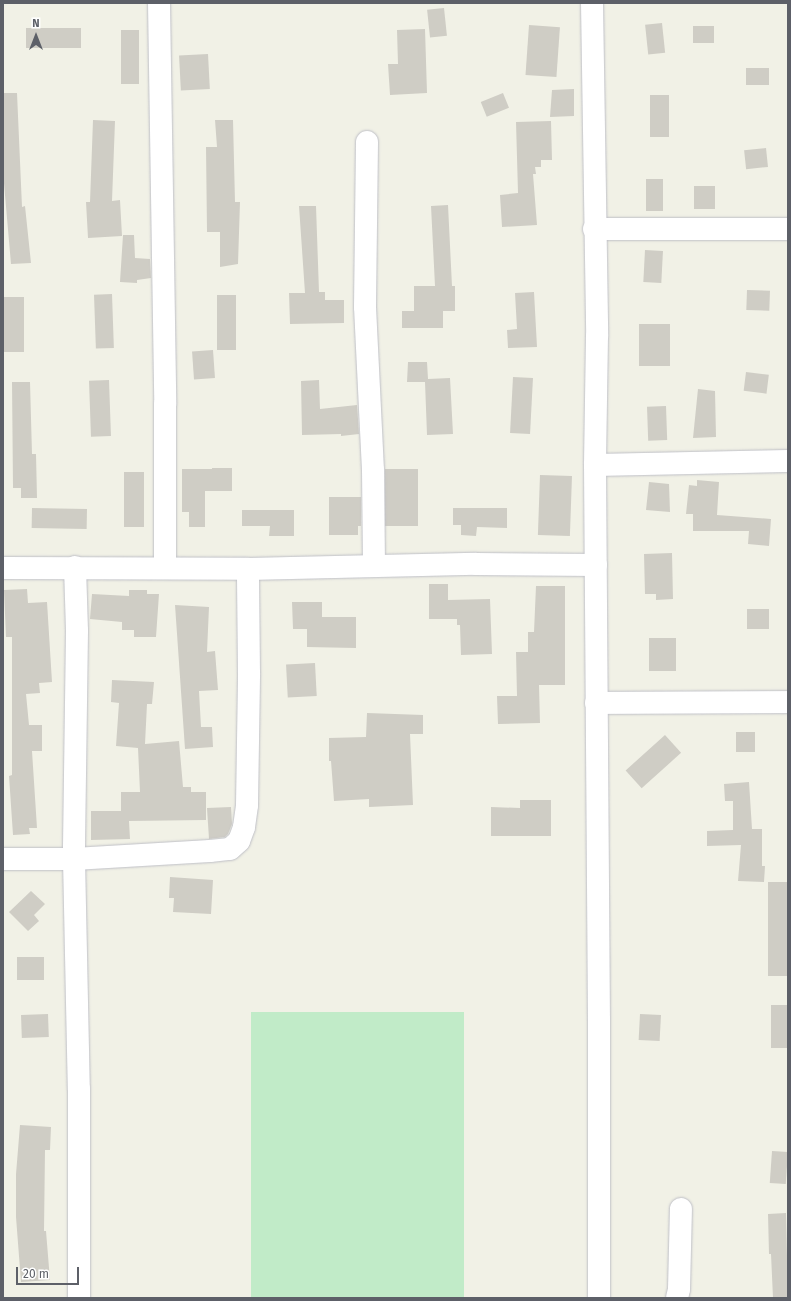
<!DOCTYPE html>
<html>
<head>
<meta charset="utf-8">
<style>
  body { margin:0 }
  #map { position:relative; width:791px; height:1301px; overflow:hidden; background:#f1f1e6; font-family:"Fira Sans",sans-serif }
  div>[style] { position:absolute }
  .green>* { inset:0; background:#c1ebc8; transform-origin:0 0 }
  .building>* { inset:0; background:#cfcdc5; transform-origin:0 0 }
  .roads { filter:drop-shadow(0 0 1px #bebfc6) drop-shadow(0 0 1px #bebfc6) }
  .minor>* { height:22px; margin:-11px; padding:0 11px; transform-origin:11px; border-radius:11px; background:#fff }
  span { translate:-50% -50%; white-space:nowrap; text-align:center; line-height:1.15; -webkit-text-stroke:3.5px #fff; paint-order:stroke }
  .frame { position:absolute; inset:0; border:4px solid #5d6068; pointer-events:none }
  .north { position:absolute; left:16px; top:16px; width:40px; height:40px; -webkit-text-stroke:3px #fff; paint-order:stroke; rotate:0deg; font-size:11px; font-weight:700; line-height:16px; text-align:center; color:#5d6068 }
  .north::after { content:''; display:block; margin:auto; width:14px; height:18px; background:#5d6068; clip-path:polygon(50% 0,100% 100%,50% 72%,0 100%) }
  .scale { position:absolute; left:16px; top:1267px; width:63px; height:18px; box-sizing:border-box; border:2px solid #5d6068; border-top:0; padding-left:5px; font-size:12px; line-height:14px; white-space:nowrap; color:#5d6068; -webkit-text-stroke:3px #fff; paint-order:stroke }
</style>
</head>
<body>
<div id="map">
  <div class="green">
    <i style="left:251px;top:1012px;width:213px;height:286px"></i>
  </div>
  <div class="building">
    <i style="left:444px;top:8px;width:28px;height:17px;rotate:84deg"></i>
    <i style="left:662px;top:23px;width:30px;height:17px;rotate:84deg"></i>
    <i style="left:529px;top:25px;width:31px;height:50px;rotate:4deg"></i>
    <i style="left:693px;top:26px;width:21px;height:17px"></i>
    <i style="left:26px;top:28px;width:55px;height:20px"></i>
    <i style="clip-path:polygon(425px 29px,427px 93px,390px 95px,388px 64px,398px 64px,397px 30px)"></i>
    <i style="left:121px;top:30px;width:18px;height:54px"></i>
    <i style="left:208px;top:54px;width:35px;height:29px;rotate:87deg"></i>
    <i style="left:746px;top:68px;width:23px;height:17px"></i>
    <i style="clip-path:polygon(574px 89px,574px 116px,550px 117px,552px 90px)"></i>
    <i style="clip-path:polygon(3px 93px,17px 93px,22px 207px,25px 206px,31px 263px,11px 264px,3px 172px)"></i>
    <i style="left:503px;top:93px;width:16px;height:24px;rotate:68deg"></i>
    <i style="left:650px;top:95px;width:19px;height:42px"></i>
    <i style="clip-path:polygon(93px 120px,115px 121px,112px 201px,120px 200px,122px 236px,88px 238px,86px 202px,90px 202px)"></i>
    <i style="clip-path:polygon(215px 120px,233px 120px,235px 202px,240px 202px,238px 264px,220px 267px,220px 232px,207px 232px,206px 147px,217px 147px)"></i>
    <i style="clip-path:polygon(551px 121px,552px 160px,541px 160px,541px 167px,535px 167px,536px 174px,533px 174px,537px 225px,502px 227px,500px 195px,518px 193px,516px 122px)"></i>
    <i style="left:766px;top:148px;width:19px;height:22px;rotate:84deg"></i>
    <i style="left:646px;top:179px;width:17px;height:32px"></i>
    <i style="left:694px;top:186px;width:21px;height:23px"></i>
    <i style="clip-path:polygon(448px 205px,452px 286px,455px 286px,455px 311px,443px 311px,443px 328px,402px 328px,402px 311px,414px 311px,414px 286px,435px 286px,431px 206px)"></i>
    <i style="clip-path:polygon(299px 206px,316px 206px,319px 292px,325px 292px,325px 300px,344px 300px,344px 323px,290px 324px,289px 293px,305px 293px)"></i>
    <i style="clip-path:polygon(123px 235px,134px 235px,135px 258px,150px 259px,151px 278px,137px 280px,137px 283px,120px 282px)"></i>
    <i style="left:645px;top:250px;width:18px;height:32px;rotate:3deg"></i>
    <i style="left:747px;top:290px;width:23px;height:20px;rotate:2deg"></i>
    <i style="clip-path:polygon(534px 292px,537px 347px,508px 348px,507px 330px,517px 329px,515px 293px)"></i>
    <i style="left:112px;top:294px;width:54px;height:18px;rotate:88deg"></i>
    <i style="left:217px;top:295px;width:19px;height:55px"></i>
    <i style="left:4px;top:297px;width:20px;height:55px"></i>
    <i style="left:639px;top:324px;width:31px;height:42px"></i>
    <i style="left:213px;top:350px;width:28px;height:21px;rotate:86deg"></i>
    <i style="clip-path:polygon(408px 362px,427px 362px,428px 379px,450px 378px,453px 434px,427px 435px,425px 382px,407px 382px)"></i>
    <i style="left:746px;top:372px;width:23px;height:19px;rotate:7deg"></i>
    <i style="left:513px;top:377px;width:20px;height:56px;rotate:3deg"></i>
    <i style="left:109px;top:380px;width:56px;height:20px;rotate:88deg"></i>
    <i style="clip-path:polygon(319px 380px,320px 409px,357px 405px,359px 434px,341px 436px,341px 434px,302px 435px,301px 381px)"></i>
    <i style="clip-path:polygon(12px 382px,30px 382px,32px 454px,36px 454px,37px 498px,21px 498px,21px 488px,13px 488px)"></i>
    <i style="clip-path:polygon(698px 389px,715px 391px,716px 437px,693px 438px)"></i>
    <i style="left:666px;top:406px;width:34px;height:19px;rotate:88deg"></i>
    <i style="clip-path:polygon(212px 468px,232px 468px,232px 491px,205px 491px,205px 527px,189px 527px,189px 512px,182px 512px,182px 469px,212px 469px)"></i>
    <i style="left:385px;top:469px;width:33px;height:57px"></i>
    <i style="left:124px;top:472px;width:20px;height:55px"></i>
    <i style="left:540px;top:475px;width:32px;height:60px;rotate:2deg"></i>
    <i style="clip-path:polygon(697px 480px,719px 482px,717px 515px,771px 519px,769px 546px,748px 544px,749px 531px,693px 531px,693px 514px,686px 514px,689px 485px,697px 486px)"></i>
    <i style="clip-path:polygon(649px 482px,669px 484px,670px 512px,646px 510px)"></i>
    <i style="clip-path:polygon(329px 497px,361px 497px,361px 526px,358px 526px,358px 535px,329px 535px)"></i>
    <i style="left:32px;top:508px;width:55px;height:20px;rotate:1deg"></i>
    <i style="clip-path:polygon(453px 508px,507px 508px,507px 528px,477px 527px,476px 536px,461px 535px,461px 525px,453px 525px)"></i>
    <i style="clip-path:polygon(242px 510px,294px 510px,294px 536px,269px 536px,270px 526px,242px 526px)"></i>
    <i style="clip-path:polygon(672px 553px,673px 599px,656px 600px,656px 594px,645px 594px,644px 554px)"></i>
    <i style="clip-path:polygon(429px 584px,448px 584px,448px 600px,490px 599px,492px 654px,461px 655px,460px 625px,457px 625px,457px 619px,429px 619px)"></i>
    <i style="clip-path:polygon(536px 586px,565px 586px,565px 685px,539px 685px,540px 723px,498px 724px,497px 696px,517px 696px,516px 652px,528px 652px,528px 632px,534px 632px)"></i>
    <i style="clip-path:polygon(27px 589px,28px 603px,47px 602px,52px 682px,39px 683px,40px 693px,26px 694px,29px 725px,42px 725px,42px 751px,32px 751px,37px 828px,29px 828px,30px 834px,13px 835px,9px 776px,12px 775px,12px 637px,6px 637px,4px 590px)"></i>
    <i style="clip-path:polygon(129px 590px,147px 590px,147px 594px,159px 594px,156px 637px,134px 637px,134px 630px,122px 630px,122px 622px,90px 619px,92px 594px,129px 596px)"></i>
    <i style="clip-path:polygon(292px 602px,322px 602px,322px 617px,356px 617px,356px 648px,307px 647px,307px 629px,293px 629px)"></i>
    <i style="clip-path:polygon(175px 605px,209px 607px,207px 652px,215px 651px,218px 690px,199px 691px,201px 727px,212px 727px,213px 747px,185px 749px)"></i>
    <i style="left:747px;top:609px;width:22px;height:20px"></i>
    <i style="left:649px;top:638px;width:27px;height:33px"></i>
    <i style="left:315px;top:663px;width:33px;height:29px;rotate:87deg"></i>
    <i style="clip-path:polygon(112px 680px,154px 682px,152px 704px,147px 704px,145px 744px,179px 741px,183px 787px,191px 787px,191px 792px,206px 792px,206px 820px,129px 821px,130px 839px,91px 840px,91px 811px,121px 811px,121px 792px,140px 792px,138px 748px,116px 746px,119px 703px,111px 702px)"></i>
    <i style="clip-path:polygon(367px 713px,423px 715px,423px 734px,410px 734px,413px 805px,369px 807px,369px 799px,334px 801px,331px 761px,329px 761px,329px 738px,366px 737px)"></i>
    <i style="left:736px;top:732px;width:19px;height:20px"></i>
    <i style="left:665px;top:735px;width:24px;height:53px;rotate:48deg"></i>
    <i style="clip-path:polygon(749px 782px,752px 829px,762px 829px,762px 866px,765px 866px,764px 882px,738px 881px,741px 845px,707px 846px,707px 831px,733px 830px,733px 801px,725px 801px,724px 784px)"></i>
    <i style="clip-path:polygon(520px 800px,551px 800px,551px 836px,491px 836px,491px 807px,520px 808px)"></i>
    <i style="clip-path:polygon(231px 807px,232px 824px,228px 834px,225px 837px,209px 839px,207px 808px)"></i>
    <i style="clip-path:polygon(170px 877px,213px 880px,211px 914px,173px 912px,174px 898px,169px 898px)"></i>
    <i style="left:768px;top:882px;width:20px;height:94px"></i>
    <i style="clip-path:polygon(31px 891px,45px 904px,34px 915px,39px 921px,28px 931px,9px 912px)"></i>
    <i style="left:17px;top:957px;width:27px;height:23px"></i>
    <i style="left:771px;top:1005px;width:17px;height:43px"></i>
    <i style="left:48px;top:1014px;width:23px;height:27px;rotate:88deg"></i>
    <i style="left:640px;top:1014px;width:21px;height:26px;rotate:3deg"></i>
    <i style="clip-path:polygon(20px 1125px,51px 1127px,50px 1150px,45px 1150px,44px 1231px,46px 1231px,50px 1280px,21px 1282px,16px 1217px,16px 1174px)"></i>
    <i style="left:772px;top:1151px;width:16px;height:32px;rotate:4deg"></i>
    <i style="clip-path:polygon(786px 1213px,788px 1298px,773px 1298px,771px 1254px,769px 1254px,768px 1214px)"></i>
  </div>
  <div class="roads">
    <div class="minor">
      <i style="left:159px;top:3px;width:401px;rotate:89.1deg"></i>
      <i style="left:165px;top:404px;width:163px;rotate:90deg"></i>
      <i style="left:592px;top:3px;width:333px;rotate:89.1deg"></i>
      <i style="left:597px;top:336px;width:129px;rotate:90.9deg"></i>
      <i style="left:595px;top:465px;width:555px;rotate:89.59deg"></i>
      <i style="left:599px;top:1020px;width:278px;rotate:90deg"></i>
      <i style="left:367px;top:142px;width:165px;rotate:90.7deg"></i>
      <i style="left:365px;top:307px;width:163px;rotate:87.2deg"></i>
      <i style="left:373px;top:470px;width:96px;rotate:89.4deg"></i>
      <i style="left:594px;top:229px;width:194px"></i>
      <i style="left:595px;top:465px;width:193px;rotate:-1.2deg"></i>
      <i style="left:75px;top:567px;width:64px;rotate:88.2deg"></i>
      <i style="left:77px;top:631px;width:228px;rotate:90.8deg"></i>
      <i style="left:74px;top:859px;width:230px;rotate:88.8deg"></i>
      <i style="left:79px;top:1089px;width:209px;rotate:90deg"></i>
      <i style="left:3px;top:568px;width:245px;rotate:0.2deg"></i>
      <i style="left:248px;top:569px;width:228px;rotate:-1.3deg"></i>
      <i style="left:476px;top:564px;width:120px;rotate:0.5deg"></i>
      <i style="left:596px;top:703px;width:192px;rotate:-0.3deg"></i>
      <i style="left:3px;top:859px;width:71px"></i>
      <i style="left:74px;top:859px;width:136px;rotate:-3.4deg"></i>
      <i style="left:210px;top:851px;width:20px;rotate:-6deg"></i>
      <i style="left:230px;top:849px;width:12px;rotate:-42deg"></i>
      <i style="left:239px;top:841px;width:15px;rotate:-70deg"></i>
      <i style="left:244px;top:827px;width:22px;rotate:-82deg"></i>
      <i style="left:247px;top:805px;width:132px;rotate:-89.1deg"></i>
      <i style="left:249px;top:673px;width:104px;rotate:-90.6deg"></i>
      <i style="left:677px;top:1298px;width:9px;rotate:-77deg"></i>
      <i style="left:679px;top:1289px;width:80px;rotate:-88.6deg"></i>
    </div>
  </div>
  <div class="frame"></div>
  <div class="north">N</div>
  <div class="scale">20 m</div>
</div>
</body>
</html>
